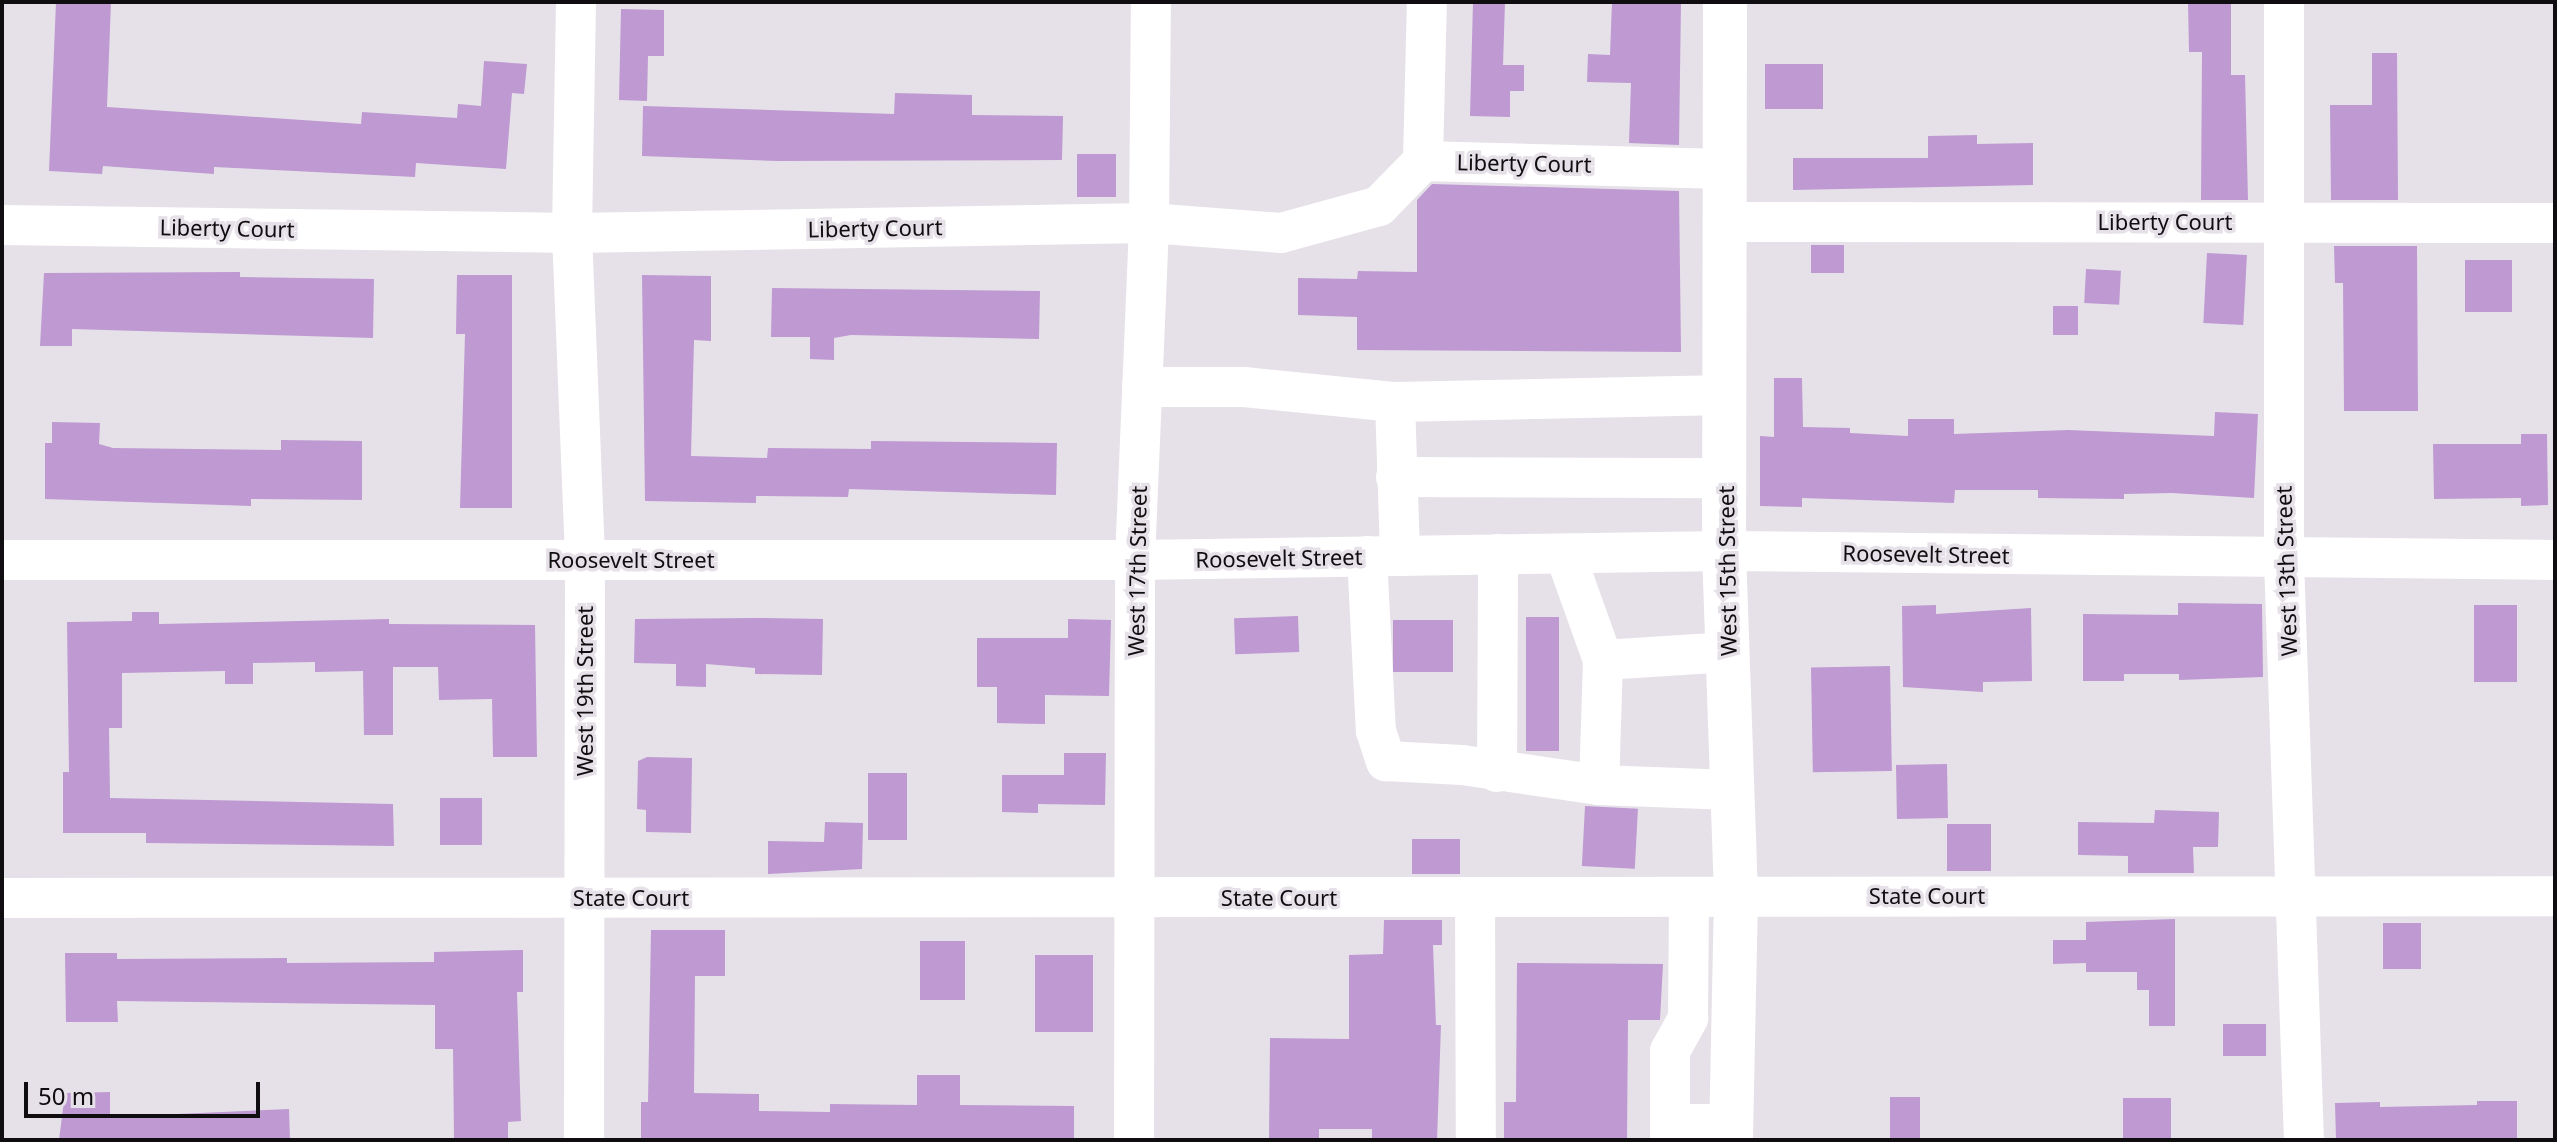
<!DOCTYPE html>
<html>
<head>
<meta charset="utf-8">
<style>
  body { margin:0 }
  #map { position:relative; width:2557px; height:1142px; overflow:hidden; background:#e6e1e8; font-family:"Noto Sans",sans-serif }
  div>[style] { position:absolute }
  .building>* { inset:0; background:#be99d2; transform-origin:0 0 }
  .minor>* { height:40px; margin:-20px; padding:0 20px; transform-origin:20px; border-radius:20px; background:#fff }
  .major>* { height:44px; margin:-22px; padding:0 22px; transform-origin:22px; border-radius:22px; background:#fff }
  span { translate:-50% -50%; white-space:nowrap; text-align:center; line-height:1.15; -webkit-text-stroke:7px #e6e1e8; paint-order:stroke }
  .street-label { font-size:22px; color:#0f0d0f }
  .frame { position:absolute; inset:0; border:4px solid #0f0d0f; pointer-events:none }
  .scale { position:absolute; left:24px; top:1082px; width:236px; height:36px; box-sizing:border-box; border:4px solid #0f0d0f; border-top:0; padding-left:10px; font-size:24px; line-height:28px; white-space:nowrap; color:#0f0d0f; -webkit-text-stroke:6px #e6e1e8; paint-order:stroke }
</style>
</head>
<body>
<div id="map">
  <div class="building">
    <i style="clip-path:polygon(56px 2px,111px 2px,107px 107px,361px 124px,362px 112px,457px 118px,458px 104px,481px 106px,484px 61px,527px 64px,524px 94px,512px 93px,506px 169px,416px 163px,415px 177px,214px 167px,214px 174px,103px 166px,102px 174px,49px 171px)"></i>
    <i style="clip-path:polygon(1473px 2px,1505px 2px,1503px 65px,1524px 65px,1524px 91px,1510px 91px,1510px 117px,1470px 116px)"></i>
    <i style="clip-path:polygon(1612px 2px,1681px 2px,1679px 145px,1629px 143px,1631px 83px,1587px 82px,1588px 54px,1610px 55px)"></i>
    <i style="clip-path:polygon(2188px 2px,2231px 2px,2231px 75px,2245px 75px,2248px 200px,2201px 200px,2202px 52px,2189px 52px)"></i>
    <i style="clip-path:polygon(621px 9px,664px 10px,664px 56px,648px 56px,647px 101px,619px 100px)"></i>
    <i style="clip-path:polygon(2372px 53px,2397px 53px,2398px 200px,2331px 200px,2330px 105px,2372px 105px)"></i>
    <i style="left:1765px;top:64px;width:58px;height:45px"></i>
    <i style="clip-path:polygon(895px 93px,972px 95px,972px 115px,1063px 116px,1062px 160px,777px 161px,642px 156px,643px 106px,894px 114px)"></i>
    <i style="clip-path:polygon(1977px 135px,1977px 144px,2033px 143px,2033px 185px,1793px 190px,1793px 158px,1928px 158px,1928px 136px)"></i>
    <i style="left:1077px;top:154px;width:39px;height:43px"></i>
    <i style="clip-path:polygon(1432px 184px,1679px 191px,1681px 352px,1357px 350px,1357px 317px,1298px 315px,1298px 278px,1357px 279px,1358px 271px,1417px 272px,1417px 200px)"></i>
    <i style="left:1811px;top:245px;width:33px;height:28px"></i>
    <i style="clip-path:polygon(2334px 246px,2417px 246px,2418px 411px,2344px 411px,2343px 283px,2335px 283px)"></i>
    <i style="left:2207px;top:253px;width:40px;height:70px;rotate:3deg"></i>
    <i style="left:2512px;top:260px;width:52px;height:47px;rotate:90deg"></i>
    <i style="left:2086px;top:269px;width:35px;height:34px;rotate:3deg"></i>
    <i style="clip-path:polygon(240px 272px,240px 277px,374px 279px,373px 338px,72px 329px,72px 346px,40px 346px,44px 273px)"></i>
    <i style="clip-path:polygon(457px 275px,512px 275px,512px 508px,460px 508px,465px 334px,456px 334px)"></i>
    <i style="clip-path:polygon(642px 275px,711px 276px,711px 341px,694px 340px,691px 456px,767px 458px,768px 448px,871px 449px,871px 441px,1057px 443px,1056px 495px,849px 489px,848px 497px,756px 496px,756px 503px,645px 501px)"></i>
    <i style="clip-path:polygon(772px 288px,1040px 291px,1039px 339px,851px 335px,834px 338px,834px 360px,810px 359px,810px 337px,771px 337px)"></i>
    <i style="left:2053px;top:306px;width:25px;height:29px"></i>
    <i style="clip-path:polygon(1774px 378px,1802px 378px,1803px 427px,1850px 428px,1850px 433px,1908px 436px,1908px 419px,1954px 419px,1954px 434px,2068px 430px,2214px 436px,2215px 412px,2258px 414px,2254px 498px,2172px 493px,2124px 494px,2124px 499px,2038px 498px,2038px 490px,1955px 490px,1954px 503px,1802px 498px,1802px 507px,1760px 506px,1760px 436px,1774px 437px)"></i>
    <i style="clip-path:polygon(52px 422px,100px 423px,99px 444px,113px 448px,281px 450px,281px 440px,362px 441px,362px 500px,251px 499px,251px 506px,45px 499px,45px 443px,52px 443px)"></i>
    <i style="clip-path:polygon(2521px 434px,2547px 434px,2548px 505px,2521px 506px,2521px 498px,2434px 499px,2433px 444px,2521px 444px)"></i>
    <i style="clip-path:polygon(2178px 603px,2262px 604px,2263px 677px,2179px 680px,2179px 674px,2124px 674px,2124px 681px,2083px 681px,2083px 614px,2178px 615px)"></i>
    <i style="clip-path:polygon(1936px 605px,1936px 614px,2031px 608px,2032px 681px,1983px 682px,1983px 692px,1903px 687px,1902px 606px)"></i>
    <i style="left:2474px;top:605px;width:43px;height:77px"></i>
    <i style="clip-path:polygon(132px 612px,159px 612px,159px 624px,389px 619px,389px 624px,535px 625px,537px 757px,493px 757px,492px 699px,439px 700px,438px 667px,393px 667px,393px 735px,364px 735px,363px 671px,315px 672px,315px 662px,253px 663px,253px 684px,225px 684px,225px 671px,122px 673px,122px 728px,109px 728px,110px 798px,393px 804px,394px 846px,146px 843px,146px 833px,63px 833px,63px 772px,69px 772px,67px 622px,132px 621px)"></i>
    <i style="left:1298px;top:616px;width:36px;height:64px;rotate:88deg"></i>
    <i style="left:1526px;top:617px;width:33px;height:134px"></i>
    <i style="clip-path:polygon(756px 618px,823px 619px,822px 675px,755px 674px,755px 668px,706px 664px,706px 687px,676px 686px,676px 664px,634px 663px,635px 619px)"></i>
    <i style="clip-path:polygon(1068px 619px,1111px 620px,1109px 696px,1045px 695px,1045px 724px,997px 723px,997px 687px,977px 687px,977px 638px,1068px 638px)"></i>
    <i style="left:1393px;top:620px;width:60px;height:52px"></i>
    <i style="left:1890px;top:666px;width:105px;height:79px;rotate:89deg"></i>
    <i style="clip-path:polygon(1064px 753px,1106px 753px,1105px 805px,1038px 804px,1038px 813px,1002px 812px,1002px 775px,1064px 775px)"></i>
    <i style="clip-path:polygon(647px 757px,692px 758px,691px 833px,646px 832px,646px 810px,637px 809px,638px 761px)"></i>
    <i style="left:1947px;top:764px;width:54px;height:51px;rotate:89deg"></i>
    <i style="left:868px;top:773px;width:39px;height:67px"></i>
    <i style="left:440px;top:798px;width:42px;height:47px"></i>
    <i style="left:1585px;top:806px;width:53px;height:60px;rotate:3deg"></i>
    <i style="clip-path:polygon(2155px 810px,2219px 812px,2218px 847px,2193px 847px,2194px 873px,2128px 873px,2128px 856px,2078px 855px,2078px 822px,2154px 823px)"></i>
    <i style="clip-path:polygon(825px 822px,863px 823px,862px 869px,768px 874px,768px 841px,824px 842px)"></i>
    <i style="left:1947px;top:824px;width:44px;height:47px"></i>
    <i style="left:1412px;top:839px;width:48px;height:35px"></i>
    <i style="clip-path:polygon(2175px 919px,2175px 1026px,2149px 1026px,2149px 990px,2137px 990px,2137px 972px,2086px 972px,2086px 963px,2053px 964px,2053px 940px,2086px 940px,2086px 922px)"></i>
    <i style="clip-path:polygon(1384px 920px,1442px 920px,1442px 945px,1433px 945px,1436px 1025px,1441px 1025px,1437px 1140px,1372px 1140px,1372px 1129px,1319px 1129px,1319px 1140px,1269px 1140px,1270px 1038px,1349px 1039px,1349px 955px,1383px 954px)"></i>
    <i style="left:2383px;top:923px;width:38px;height:46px"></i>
    <i style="clip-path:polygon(651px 930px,725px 930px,725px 976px,695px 976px,694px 1093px,759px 1094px,759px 1111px,830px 1112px,830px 1104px,917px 1105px,917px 1075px,960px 1075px,960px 1105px,1074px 1106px,1074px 1140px,641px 1140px,641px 1102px,648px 1102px)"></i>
    <i style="left:920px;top:941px;width:45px;height:59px"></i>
    <i style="clip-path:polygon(523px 950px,523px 992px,517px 992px,521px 1121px,508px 1122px,508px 1140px,454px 1140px,453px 1049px,435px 1049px,435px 1005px,117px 1001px,118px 1022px,66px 1022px,65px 953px,117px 953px,117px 959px,287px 958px,287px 963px,434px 962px,434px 952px)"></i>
    <i style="left:1035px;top:955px;width:58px;height:77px"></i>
    <i style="clip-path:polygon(1517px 963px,1663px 964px,1660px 1020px,1628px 1020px,1627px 1138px,1504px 1140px,1504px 1102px,1516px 1102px)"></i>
    <i style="left:2223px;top:1024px;width:43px;height:32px"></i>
    <i style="clip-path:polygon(110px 1092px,110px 1117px,289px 1109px,290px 1140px,59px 1140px,65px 1093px)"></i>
    <i style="left:1920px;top:1097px;width:43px;height:30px;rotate:90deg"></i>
    <i style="left:2123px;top:1098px;width:48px;height:42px"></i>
    <i style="clip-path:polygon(2477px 1101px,2517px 1101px,2517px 1140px,2336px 1140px,2335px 1103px,2380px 1102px,2380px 1107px,2477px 1105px)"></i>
  </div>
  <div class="minor">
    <i style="left:576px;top:2px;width:231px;rotate:91deg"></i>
    <i style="left:572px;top:233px;width:327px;rotate:87.7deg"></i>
    <i style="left:585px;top:560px;width:580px;rotate:90.1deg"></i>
    <i style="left:2284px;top:2px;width:558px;rotate:90deg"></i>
    <i style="left:2284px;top:560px;width:580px;rotate:88.03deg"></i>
    <i style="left:1423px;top:161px;width:159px;rotate:-88.6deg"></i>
    <i style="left:1728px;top:222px;width:827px;rotate:0.07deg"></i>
    <i style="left:2px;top:225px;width:570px;rotate:0.8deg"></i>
    <i style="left:572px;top:233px;width:577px;rotate:-0.99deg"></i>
    <i style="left:1149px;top:223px;width:132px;rotate:4.3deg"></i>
    <i style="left:1281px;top:233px;width:102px;rotate:-15.4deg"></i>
    <i style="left:1379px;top:206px;width:63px;rotate:-45.6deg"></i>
    <i style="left:1423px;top:161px;width:302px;rotate:1.5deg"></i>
    <i style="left:1142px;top:387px;width:102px"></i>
    <i style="left:1244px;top:387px;width:152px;rotate:5.7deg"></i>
    <i style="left:1395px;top:402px;width:331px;rotate:-1.2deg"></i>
    <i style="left:1395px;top:402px;width:154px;rotate:88.1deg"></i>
    <i style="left:1396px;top:477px;width:329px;rotate:0.2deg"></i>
    <i style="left:1565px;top:554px;width:113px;rotate:70.3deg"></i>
    <i style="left:1367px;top:556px;width:175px;rotate:87.1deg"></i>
    <i style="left:1376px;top:731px;width:32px;rotate:72deg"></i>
    <i style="left:1386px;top:761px;width:76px;rotate:3deg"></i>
    <i style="left:1462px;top:765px;width:138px;rotate:8.3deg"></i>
    <i style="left:2px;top:560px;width:1133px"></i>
    <i style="left:1135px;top:560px;width:589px;rotate:-0.88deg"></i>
    <i style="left:1724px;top:551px;width:831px;rotate:0.62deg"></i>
    <i style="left:1728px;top:652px;width:125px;rotate:176.3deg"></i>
    <i style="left:1603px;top:660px;width:125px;rotate:91.8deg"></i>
    <i style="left:1599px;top:785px;width:133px;rotate:2.2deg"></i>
    <i style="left:1497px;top:772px;width:218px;rotate:-89.7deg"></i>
    <i style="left:2px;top:898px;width:2553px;rotate:-0.04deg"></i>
    <i style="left:1475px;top:898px;width:242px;rotate:89.8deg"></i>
    <i style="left:1670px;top:1124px;width:61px"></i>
    <i style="left:1134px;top:1140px;width:580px;rotate:-89.9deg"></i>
    <i style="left:1135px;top:560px;width:337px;rotate:-87.6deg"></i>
    <i style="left:1149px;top:223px;width:221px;rotate:-89.5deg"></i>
    <i style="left:1670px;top:1140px;width:89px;rotate:-90deg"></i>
    <i style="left:1670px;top:1051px;width:38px;rotate:-61deg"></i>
    <i style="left:1688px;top:1018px;width:120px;rotate:-89.5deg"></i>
  </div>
  <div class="major">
    <i style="left:1725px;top:2px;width:549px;rotate:90.1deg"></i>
    <i style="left:1724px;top:551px;width:347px;rotate:88deg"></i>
    <i style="left:1736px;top:898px;width:242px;rotate:91.2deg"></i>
  </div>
  <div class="street-label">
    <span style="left:1524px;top:163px;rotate:1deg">Liberty Court</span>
    <span style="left:2165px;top:222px">Liberty Court</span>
    <span style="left:227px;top:228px;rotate:1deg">Liberty Court</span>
    <span style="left:875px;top:228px;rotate:-1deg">Liberty Court</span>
    <span style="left:1926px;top:554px;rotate:1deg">Roosevelt Street</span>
    <span style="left:1279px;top:558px;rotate:-1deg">Roosevelt Street</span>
    <span style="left:631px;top:560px">Roosevelt Street</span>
    <span style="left:1137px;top:571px;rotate:-89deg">West 17th Street</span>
    <span style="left:1727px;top:571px;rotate:-91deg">West 15th Street</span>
    <span style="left:2286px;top:571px;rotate:-92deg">West 13th Street</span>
    <span style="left:585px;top:691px;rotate:-90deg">West 19th Street</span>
    <span style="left:1927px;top:896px">State Court</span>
    <span style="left:631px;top:898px">State Court</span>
    <span style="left:1279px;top:898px">State Court</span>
  </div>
  <div class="frame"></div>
  <div class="scale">50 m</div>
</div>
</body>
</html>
